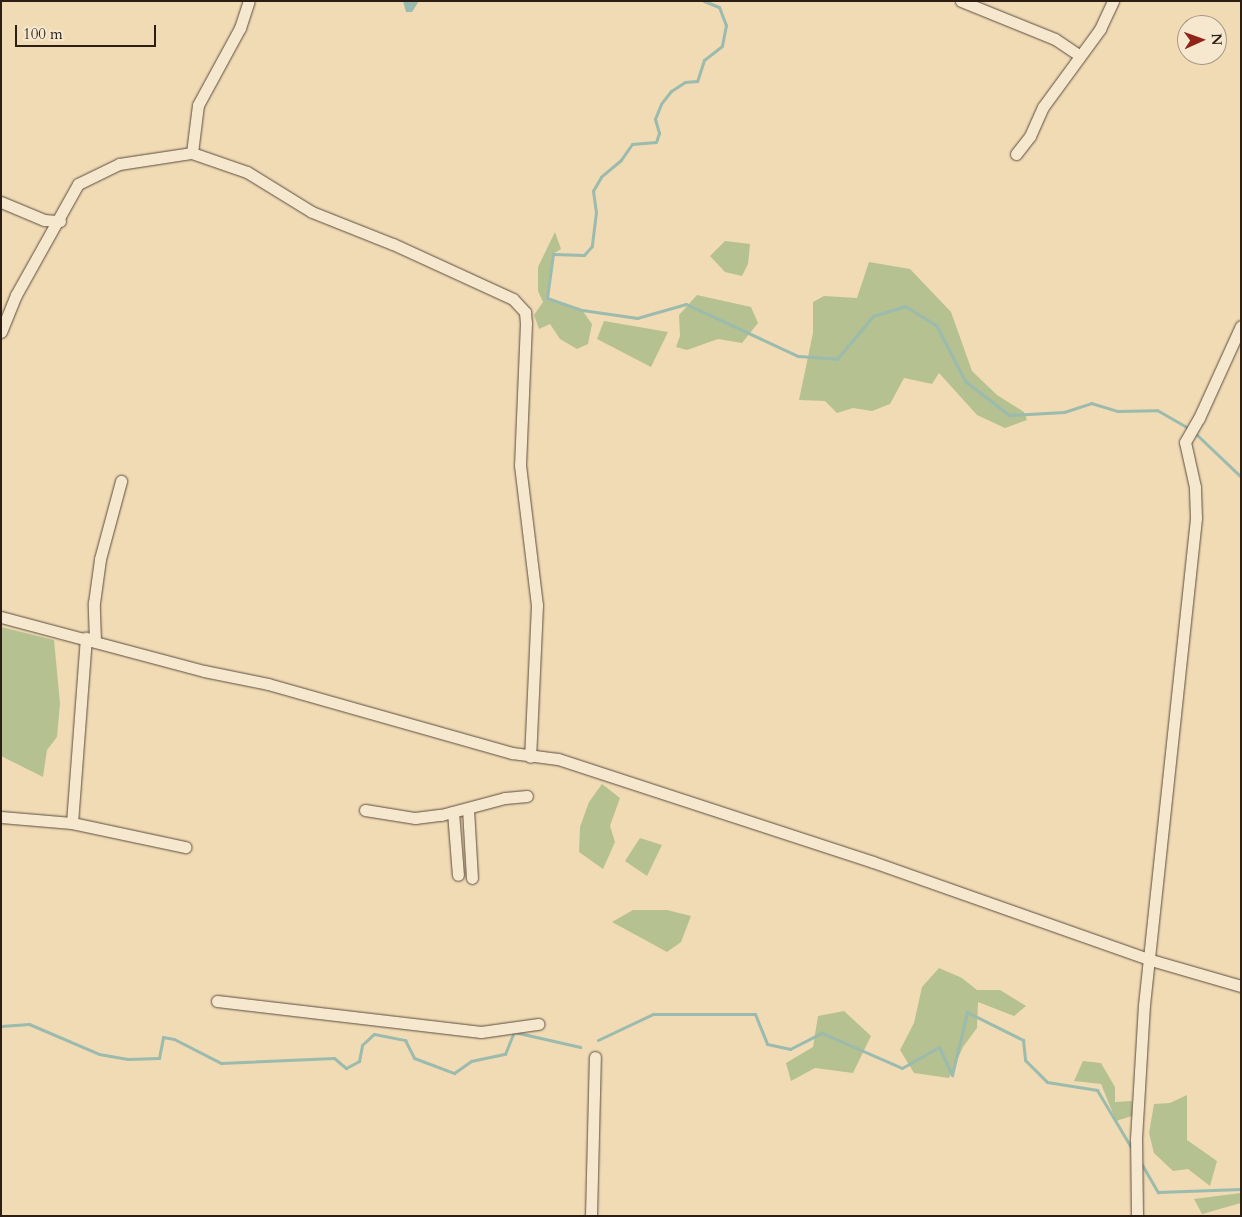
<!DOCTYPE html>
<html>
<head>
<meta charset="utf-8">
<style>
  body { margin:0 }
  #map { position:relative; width:1242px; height:1217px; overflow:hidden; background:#f0dbb5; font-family:Cardo,serif }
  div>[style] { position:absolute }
  .green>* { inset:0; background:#b5c191 }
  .water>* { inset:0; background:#9abbad }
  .stream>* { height:3px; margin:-1.5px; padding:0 1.5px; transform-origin:1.5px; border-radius:1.5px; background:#9abbad }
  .roads { filter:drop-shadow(0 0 1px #5d4c3d) drop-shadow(0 0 1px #5d4c3d) }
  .street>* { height:11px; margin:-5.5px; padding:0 5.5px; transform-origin:5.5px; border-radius:5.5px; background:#f5e8cf }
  span { translate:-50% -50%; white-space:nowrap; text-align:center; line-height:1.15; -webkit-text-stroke:4.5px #f5e8cf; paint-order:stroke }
  .frame { position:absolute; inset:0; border:2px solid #2c1d15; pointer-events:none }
  .north { position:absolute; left:1177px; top:15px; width:50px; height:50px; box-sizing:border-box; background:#f5e8cf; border:1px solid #a59785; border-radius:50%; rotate:88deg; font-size:14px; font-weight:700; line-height:20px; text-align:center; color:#2c1d15 }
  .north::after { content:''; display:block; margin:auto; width:18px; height:22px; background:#8f2418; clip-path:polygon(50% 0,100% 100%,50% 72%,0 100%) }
  .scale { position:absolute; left:15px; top:25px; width:141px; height:22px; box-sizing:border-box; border:2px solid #2c1d15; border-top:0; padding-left:6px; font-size:15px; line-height:18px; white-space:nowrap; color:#2c1d15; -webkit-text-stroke:4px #f5e8cf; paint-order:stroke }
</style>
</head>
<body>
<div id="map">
  <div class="green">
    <i style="clip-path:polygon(555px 232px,561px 249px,553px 254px,547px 298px,582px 310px,592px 324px,588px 344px,577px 349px,560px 339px,550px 324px,539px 329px,534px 315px,543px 302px,538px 291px,538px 267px)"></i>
    <i style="clip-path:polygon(725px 241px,750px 244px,748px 264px,742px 276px,725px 272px,710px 256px)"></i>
    <i style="clip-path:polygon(869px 262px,910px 269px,951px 312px,972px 371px,997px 395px,1024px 412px,1027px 420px,1005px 428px,977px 415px,939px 373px,932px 384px,904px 378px,890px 404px,872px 411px,853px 408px,837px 413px,825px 401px,799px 400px,813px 333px,813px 302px,824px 296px,857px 298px)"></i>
    <i style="clip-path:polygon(697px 295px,751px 307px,758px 323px,742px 343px,718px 339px,687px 350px,676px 347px,680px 336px,679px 315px)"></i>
    <i style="clip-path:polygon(604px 321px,668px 332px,651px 367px,597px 339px)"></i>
    <i style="clip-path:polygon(1px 627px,54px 640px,60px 703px,57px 737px,47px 750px,43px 777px,1px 756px)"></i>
    <i style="clip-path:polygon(602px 784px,620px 798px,610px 826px,615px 842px,603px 869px,579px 852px,580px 827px,589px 802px)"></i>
    <i style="clip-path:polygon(640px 838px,662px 845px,647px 876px,625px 861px)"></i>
    <i style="clip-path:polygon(633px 910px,667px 910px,691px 916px,681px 942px,667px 952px,612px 922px)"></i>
    <i style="clip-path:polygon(939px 968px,962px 978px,977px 990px,1000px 990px,1026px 1006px,1014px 1016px,978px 1002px,977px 1028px,963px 1047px,949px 1078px,914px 1073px,900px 1050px,914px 1023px,922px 987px)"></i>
    <i style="clip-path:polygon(844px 1011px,871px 1036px,853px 1073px,815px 1068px,791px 1081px,786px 1063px,813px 1047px,818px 1016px)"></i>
    <i style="clip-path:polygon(1083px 1061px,1101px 1063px,1115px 1087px,1115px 1102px,1132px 1101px,1132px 1116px,1116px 1121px,1101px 1084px,1074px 1081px)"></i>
    <i style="clip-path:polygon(1187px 1095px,1187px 1140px,1217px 1161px,1210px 1186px,1188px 1169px,1173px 1171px,1154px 1153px,1149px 1133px,1154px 1104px,1170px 1103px)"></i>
    <i style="clip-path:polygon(1241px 1193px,1241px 1203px,1202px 1214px,1194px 1199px)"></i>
  </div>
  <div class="water">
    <i style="clip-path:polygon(403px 1px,419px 1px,412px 12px,406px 12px)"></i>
  </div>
  <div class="stream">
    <i style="left:704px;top:1px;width:16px;rotate:22deg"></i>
    <i style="left:719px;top:7px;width:19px;rotate:69deg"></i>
    <i style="left:726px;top:25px;width:21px;rotate:101deg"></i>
    <i style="left:722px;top:46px;width:23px;rotate:142deg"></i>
    <i style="left:704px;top:60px;width:22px;rotate:108deg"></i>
    <i style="left:697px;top:81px;width:12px;rotate:175deg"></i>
    <i style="left:685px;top:82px;width:17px;rotate:147deg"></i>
    <i style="left:671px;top:91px;width:16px;rotate:128deg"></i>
    <i style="left:661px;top:104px;width:16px;rotate:112deg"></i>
    <i style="left:655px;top:119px;width:15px;rotate:74deg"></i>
    <i style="left:659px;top:133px;width:9px;rotate:108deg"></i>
    <i style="left:656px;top:142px;width:24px;rotate:175deg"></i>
    <i style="left:632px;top:144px;width:19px;rotate:125deg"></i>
    <i style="left:621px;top:160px;width:26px;rotate:140deg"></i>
    <i style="left:601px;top:177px;width:16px;rotate:120deg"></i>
    <i style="left:593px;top:191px;width:21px;rotate:82deg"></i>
    <i style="left:596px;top:212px;width:34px;rotate:97deg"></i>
    <i style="left:592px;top:246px;width:12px;rotate:132deg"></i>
    <i style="left:584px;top:255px;width:31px;rotate:-178deg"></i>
    <i style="left:553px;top:254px;width:44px;rotate:97.8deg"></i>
    <i style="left:547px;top:298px;width:37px;rotate:19deg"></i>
    <i style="left:582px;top:310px;width:56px;rotate:8.3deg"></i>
    <i style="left:637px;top:318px;width:51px;rotate:-15.9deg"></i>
    <i style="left:686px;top:304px;width:123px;rotate:24.9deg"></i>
    <i style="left:798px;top:356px;width:39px;rotate:4deg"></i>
    <i style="left:837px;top:359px;width:56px;rotate:-50.1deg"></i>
    <i style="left:873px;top:316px;width:34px;rotate:-17deg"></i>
    <i style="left:905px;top:306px;width:36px;rotate:32deg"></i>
    <i style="left:936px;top:325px;width:63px;rotate:62.6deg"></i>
    <i style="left:965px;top:381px;width:56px;rotate:37.7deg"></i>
    <i style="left:1009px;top:415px;width:55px;rotate:-3.1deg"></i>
    <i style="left:1064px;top:412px;width:28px;rotate:-18deg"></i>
    <i style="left:1091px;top:403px;width:28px;rotate:17deg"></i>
    <i style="left:1118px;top:411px;width:39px;rotate:-1deg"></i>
    <i style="left:1157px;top:410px;width:38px;rotate:30deg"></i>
    <i style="left:1195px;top:433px;width:64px;rotate:43.7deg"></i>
    <i style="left:1px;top:1026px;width:28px;rotate:-4deg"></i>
    <i style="left:29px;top:1024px;width:76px;rotate:23.2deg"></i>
    <i style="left:99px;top:1054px;width:29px;rotate:10deg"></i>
    <i style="left:128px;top:1059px;width:31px;rotate:-2deg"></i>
    <i style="left:159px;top:1058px;width:21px;rotate:-79deg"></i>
    <i style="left:163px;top:1037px;width:11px;rotate:10deg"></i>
    <i style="left:174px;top:1039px;width:53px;rotate:27.1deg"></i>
    <i style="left:221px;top:1063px;width:113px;rotate:-2.5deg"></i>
    <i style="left:334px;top:1058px;width:16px;rotate:40deg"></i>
    <i style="left:346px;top:1068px;width:15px;rotate:-28deg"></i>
    <i style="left:359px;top:1061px;width:16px;rotate:-79deg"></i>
    <i style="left:362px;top:1045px;width:16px;rotate:-43deg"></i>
    <i style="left:374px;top:1034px;width:32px;rotate:11deg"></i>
    <i style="left:405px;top:1040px;width:20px;rotate:63deg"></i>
    <i style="left:414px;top:1058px;width:43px;rotate:20.6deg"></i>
    <i style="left:454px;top:1073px;width:21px;rotate:-35deg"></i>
    <i style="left:471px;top:1061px;width:35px;rotate:-12deg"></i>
    <i style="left:505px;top:1054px;width:24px;rotate:-68deg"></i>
    <i style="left:514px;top:1032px;width:68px;rotate:12.8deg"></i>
    <i style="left:598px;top:1040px;width:61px;rotate:-25.3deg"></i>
    <i style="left:653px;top:1014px;width:102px"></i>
    <i style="left:755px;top:1014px;width:32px;rotate:68deg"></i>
    <i style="left:767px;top:1044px;width:24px;rotate:12deg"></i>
    <i style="left:790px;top:1049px;width:36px;rotate:-27deg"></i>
    <i style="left:822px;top:1033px;width:87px;rotate:23.6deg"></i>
    <i style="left:902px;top:1068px;width:43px;rotate:-29.6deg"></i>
    <i style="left:939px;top:1047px;width:31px;rotate:65deg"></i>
    <i style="left:952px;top:1075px;width:65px;rotate:-76.6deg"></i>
    <i style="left:967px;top:1012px;width:63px;rotate:26.6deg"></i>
    <i style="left:1023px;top:1040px;width:20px;rotate:84deg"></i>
    <i style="left:1025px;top:1060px;width:31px;rotate:45deg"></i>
    <i style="left:1047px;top:1082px;width:51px;rotate:9.1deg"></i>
    <i style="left:1097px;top:1090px;width:69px;rotate:59.3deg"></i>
    <i style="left:1141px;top:1163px;width:34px;rotate:60deg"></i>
    <i style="left:1158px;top:1192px;width:83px;rotate:-2.1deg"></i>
  </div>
  <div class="roads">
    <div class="street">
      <i style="left:961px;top:1px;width:101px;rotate:22deg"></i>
      <i style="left:1055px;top:39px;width:30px;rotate:34deg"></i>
      <i style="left:192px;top:153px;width:48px;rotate:-82.9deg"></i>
      <i style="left:198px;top:105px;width:88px;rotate:-61.4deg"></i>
      <i style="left:240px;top:28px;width:28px;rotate:-72deg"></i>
      <i style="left:1016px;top:154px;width:23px;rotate:-52deg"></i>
      <i style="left:1030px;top:136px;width:32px;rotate:-66deg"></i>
      <i style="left:1043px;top:107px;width:97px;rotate:-53.8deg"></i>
      <i style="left:1100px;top:29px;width:31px;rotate:-65deg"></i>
      <i style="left:1px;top:202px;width:47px;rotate:22.7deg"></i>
      <i style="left:44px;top:220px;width:16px;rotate:4deg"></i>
      <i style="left:1px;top:332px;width:40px;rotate:-68deg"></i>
      <i style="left:16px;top:295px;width:127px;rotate:-60.8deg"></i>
      <i style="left:78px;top:184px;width:46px;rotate:-26deg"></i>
      <i style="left:119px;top:164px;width:74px;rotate:-8.6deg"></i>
      <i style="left:192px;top:153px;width:58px;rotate:19.1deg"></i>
      <i style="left:247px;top:172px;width:76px;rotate:31.6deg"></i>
      <i style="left:312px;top:212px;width:87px;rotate:21.6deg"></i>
      <i style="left:393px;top:244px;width:132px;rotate:24.6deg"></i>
      <i style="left:513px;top:299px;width:18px;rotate:47deg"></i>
      <i style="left:525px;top:312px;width:11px;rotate:85deg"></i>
      <i style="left:526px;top:323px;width:142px;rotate:92.4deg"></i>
      <i style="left:520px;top:465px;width:141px;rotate:83.1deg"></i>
      <i style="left:537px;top:605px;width:152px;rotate:92.6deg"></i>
      <i style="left:1px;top:617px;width:210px;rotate:14.9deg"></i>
      <i style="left:204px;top:671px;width:65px;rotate:11.5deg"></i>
      <i style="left:268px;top:684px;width:254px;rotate:15.8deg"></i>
      <i style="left:512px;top:753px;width:46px;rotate:7.4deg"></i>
      <i style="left:558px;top:759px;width:331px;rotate:18.1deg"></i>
      <i style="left:873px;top:862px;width:295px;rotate:19.4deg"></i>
      <i style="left:1151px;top:960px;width:94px;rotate:16.1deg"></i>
      <i style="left:95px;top:641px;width:38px;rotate:-92deg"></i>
      <i style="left:94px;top:603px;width:44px;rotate:-82.2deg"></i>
      <i style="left:100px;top:559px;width:81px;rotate:-74.9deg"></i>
      <i style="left:468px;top:809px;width:69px;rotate:86.7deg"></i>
      <i style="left:365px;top:810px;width:51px;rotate:9.1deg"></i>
      <i style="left:415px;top:818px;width:26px;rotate:-7deg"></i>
      <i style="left:441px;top:815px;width:66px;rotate:-14.9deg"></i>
      <i style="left:505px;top:798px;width:22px;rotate:-5deg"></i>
      <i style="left:453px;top:812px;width:63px;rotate:85.5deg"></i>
      <i style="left:1px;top:817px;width:71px;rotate:4.8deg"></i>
      <i style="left:72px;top:823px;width:116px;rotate:12deg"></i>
      <i style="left:72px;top:823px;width:186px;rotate:-85.7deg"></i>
      <i style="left:217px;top:1001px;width:266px;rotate:6.7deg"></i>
      <i style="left:481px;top:1032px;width:58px;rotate:-8deg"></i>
      <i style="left:591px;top:1216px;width:159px;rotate:-88.6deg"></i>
      <i style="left:1137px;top:1216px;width:77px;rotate:-90.7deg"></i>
      <i style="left:1136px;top:1139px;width:134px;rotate:-86.6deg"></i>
      <i style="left:1144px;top:1005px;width:490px;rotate:-83.9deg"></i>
      <i style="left:1196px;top:518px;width:31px;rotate:-92deg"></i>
      <i style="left:1195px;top:487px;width:46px;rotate:-102.5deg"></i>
      <i style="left:1185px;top:442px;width:28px;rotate:-60deg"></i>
      <i style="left:1199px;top:418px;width:101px;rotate:-65.5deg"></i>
    </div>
  </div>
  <div class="frame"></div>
  <div class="north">N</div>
  <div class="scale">100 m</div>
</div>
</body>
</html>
